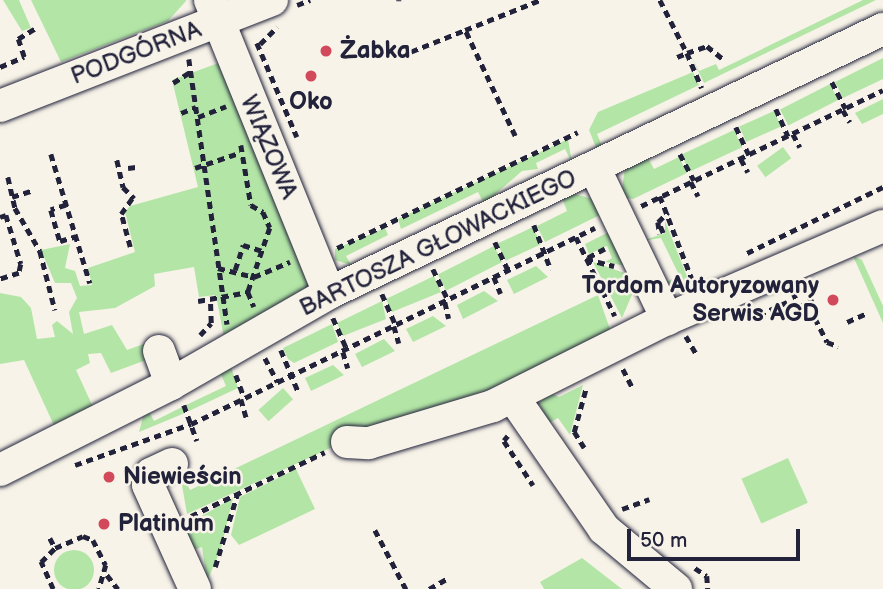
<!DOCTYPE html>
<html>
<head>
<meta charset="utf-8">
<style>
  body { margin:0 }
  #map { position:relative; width:883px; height:589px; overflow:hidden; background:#f7f3e8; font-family:"Balsamiq Sans",sans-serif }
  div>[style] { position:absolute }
  .green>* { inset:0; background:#b3e6a6; transform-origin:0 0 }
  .round { border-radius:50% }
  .path>* { height:4.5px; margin-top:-2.25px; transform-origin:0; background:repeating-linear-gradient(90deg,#22223b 0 7px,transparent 0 12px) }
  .roads { filter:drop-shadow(0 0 2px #22223b) drop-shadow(0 0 2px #22223b) }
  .minor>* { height:32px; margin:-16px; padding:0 16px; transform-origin:16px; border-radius:16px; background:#f7f3e8 }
  .dots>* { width:19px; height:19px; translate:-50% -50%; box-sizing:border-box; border:4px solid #f7f3e8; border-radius:50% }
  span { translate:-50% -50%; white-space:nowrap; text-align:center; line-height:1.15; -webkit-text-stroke:5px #f7f3e8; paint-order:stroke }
  .poi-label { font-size:24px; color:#22223b; font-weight:700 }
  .left { translate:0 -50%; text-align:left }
  .right { translate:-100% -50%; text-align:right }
  .street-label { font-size:24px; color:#22223b }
  .scale { position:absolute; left:627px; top:529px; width:173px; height:32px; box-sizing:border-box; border:4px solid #22223b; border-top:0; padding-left:9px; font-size:21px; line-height:24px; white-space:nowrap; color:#22223b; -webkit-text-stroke:5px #f7f3e8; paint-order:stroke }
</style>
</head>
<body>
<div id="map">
  <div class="green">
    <i style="clip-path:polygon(3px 0,19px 0,31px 28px,22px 31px)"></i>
    <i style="clip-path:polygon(31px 0,186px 0,186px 1px,168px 21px,61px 62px)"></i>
    <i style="clip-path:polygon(863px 0,876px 0,704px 83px,691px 56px,699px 71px,716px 64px,719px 70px)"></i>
    <i style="clip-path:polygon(883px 58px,883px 79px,843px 98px,835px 82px)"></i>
    <i style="clip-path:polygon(224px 61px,322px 290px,225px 343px,216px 295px,199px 297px,194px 267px,154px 274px,155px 286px,115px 308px,79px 312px,84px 334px,112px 325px,127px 350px,152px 341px,157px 356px,111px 373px,101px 353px,88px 354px,90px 363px,76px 370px,93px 407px,57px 432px,24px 360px,0 364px,0 293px,21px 297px,31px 308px,37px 339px,55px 337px,52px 325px,57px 321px,73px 334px,69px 312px,77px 298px,71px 283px,55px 283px,41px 250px,70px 244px,65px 268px,75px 271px,80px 286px,92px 285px,88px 268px,135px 252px,125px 212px,130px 206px,198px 187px,172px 80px)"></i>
    <i style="clip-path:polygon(693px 72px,699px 85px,597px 134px,603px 148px,597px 150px,589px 130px,598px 112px)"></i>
    <i style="left:830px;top:84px;width:18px;height:56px;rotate:63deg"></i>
    <i style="clip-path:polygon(883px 99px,883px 114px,862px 124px,855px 113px)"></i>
    <i style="left:774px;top:111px;width:17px;height:38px;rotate:66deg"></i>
    <i style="left:734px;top:130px;width:19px;height:58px;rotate:65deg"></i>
    <i style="clip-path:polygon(568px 139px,572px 163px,565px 149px,536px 163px,538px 169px,522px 171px,484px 204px,478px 192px,401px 229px,398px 219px)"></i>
    <i style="left:783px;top:147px;width:14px;height:32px;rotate:54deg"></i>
    <i style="clip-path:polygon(646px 154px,654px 169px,679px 157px,687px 173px,633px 199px,621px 197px,625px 168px)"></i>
    <i style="clip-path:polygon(571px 193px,593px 199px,604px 213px,545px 242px,537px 226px,567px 211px,562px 198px)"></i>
    <i style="clip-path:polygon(665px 221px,688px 279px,679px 283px,665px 283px,679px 275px,661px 238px,642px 241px,665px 233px)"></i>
    <i style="left:533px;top:227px;width:19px;height:39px;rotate:65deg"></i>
    <i style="clip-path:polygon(385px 228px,388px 235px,346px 256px,351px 265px,335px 260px,335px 249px)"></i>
    <i style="clip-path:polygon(611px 231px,626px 266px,605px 262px,612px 258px,607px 246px,589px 254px,585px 244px)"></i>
    <i style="left:494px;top:246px;width:18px;height:63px;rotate:63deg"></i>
    <i style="clip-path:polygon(853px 256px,862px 260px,883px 306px,883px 323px)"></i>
    <i style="clip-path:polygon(593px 262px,630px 275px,634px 290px,622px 318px)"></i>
    <i style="clip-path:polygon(536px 266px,548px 277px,514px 294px,507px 280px)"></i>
    <i style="clip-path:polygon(434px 276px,441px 292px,392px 312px,386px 299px)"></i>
    <i style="clip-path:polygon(484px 291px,498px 301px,463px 319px,457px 305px)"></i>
    <i style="clip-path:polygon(598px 295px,611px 332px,489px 390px,389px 421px,187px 514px,179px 468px,190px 490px)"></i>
    <i style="clip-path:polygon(382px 301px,386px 319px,343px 336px,337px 323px)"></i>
    <i style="clip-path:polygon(433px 316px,446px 326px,413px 342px,406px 329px)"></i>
    <i style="clip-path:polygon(332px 324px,338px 342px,294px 363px,288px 359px,283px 348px)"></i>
    <i style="clip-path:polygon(384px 339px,395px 351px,362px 367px,355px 354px)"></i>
    <i style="clip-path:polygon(230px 364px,238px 388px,189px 411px,186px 405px,226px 386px,219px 370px)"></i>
    <i style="clip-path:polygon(333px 365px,344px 375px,311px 391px,305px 378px)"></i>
    <i style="clip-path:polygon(583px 385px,570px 435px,558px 418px,549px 423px,539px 404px,549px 392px,559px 397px)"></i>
    <i style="left:283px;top:388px;width:15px;height:33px;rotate:48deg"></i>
    <i style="clip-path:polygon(146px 406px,154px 421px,182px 407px,185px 413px,139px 432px)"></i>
    <i style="left:788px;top:458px;width:49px;height:51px;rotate:66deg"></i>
    <i style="clip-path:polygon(296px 469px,315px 509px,239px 545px,231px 535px,240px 497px)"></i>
    <i style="clip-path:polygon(233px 498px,221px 549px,207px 581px,202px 547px,188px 552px,186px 525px)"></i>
    <i class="round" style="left:54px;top:550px;width:40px;height:40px"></i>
    <i style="clip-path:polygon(582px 558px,622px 589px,544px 589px,540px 582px)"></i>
  </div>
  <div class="path">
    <i style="left:399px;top:0;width:1px;rotate:90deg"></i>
    <i style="left:660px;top:0;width:59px;rotate:63deg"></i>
    <i style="left:687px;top:53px;width:21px;rotate:-19deg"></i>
    <i style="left:707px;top:46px;width:22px;rotate:39deg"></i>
    <i style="left:297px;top:5px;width:14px;rotate:-21deg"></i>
    <i style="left:257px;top:43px;width:102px;rotate:66.9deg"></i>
    <i style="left:260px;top:44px;width:24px;rotate:-45deg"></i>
    <i style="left:400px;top:56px;width:70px;rotate:-21.8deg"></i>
    <i style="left:677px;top:57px;width:11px;rotate:-22deg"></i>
    <i style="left:687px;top:53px;width:38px;rotate:67deg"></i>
    <i style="left:189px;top:59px;width:268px;rotate:81.8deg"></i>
    <i style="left:0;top:67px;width:26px;rotate:-23deg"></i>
    <i style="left:24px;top:57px;width:19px;rotate:-108deg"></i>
    <i style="left:18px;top:39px;width:22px;rotate:-32deg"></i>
    <i style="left:832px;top:82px;width:30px;rotate:63deg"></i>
    <i style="left:173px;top:83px;width:20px;rotate:-33deg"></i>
    <i style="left:776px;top:109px;width:30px;rotate:66deg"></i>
    <i style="left:843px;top:110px;width:14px;rotate:60deg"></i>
    <i style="left:181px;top:113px;width:16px;rotate:-22deg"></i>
    <i style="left:198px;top:117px;width:30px;rotate:-21deg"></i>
    <i style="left:736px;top:127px;width:31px;rotate:65deg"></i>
    <i style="left:793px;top:134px;width:15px;rotate:62deg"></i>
    <i style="left:515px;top:136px;width:117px;rotate:-115.3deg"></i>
    <i style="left:465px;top:30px;width:81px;rotate:-21.8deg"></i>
    <i style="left:241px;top:145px;width:61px;rotate:80.5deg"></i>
    <i style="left:251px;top:205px;width:14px;rotate:30deg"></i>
    <i style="left:263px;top:212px;width:17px;rotate:66deg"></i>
    <i style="left:270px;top:228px;width:68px;rotate:109deg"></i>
    <i style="left:248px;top:292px;width:16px;rotate:68deg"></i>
    <i style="left:51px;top:154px;width:135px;rotate:73.2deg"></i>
    <i style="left:680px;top:154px;width:30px;rotate:62deg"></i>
    <i style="left:741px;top:159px;width:15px;rotate:62deg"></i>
    <i style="left:117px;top:160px;width:28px;rotate:77deg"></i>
    <i style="left:123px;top:187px;width:16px;rotate:45deg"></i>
    <i style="left:128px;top:168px;width:8px;rotate:-7deg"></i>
    <i style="left:195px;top:168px;width:46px;rotate:-18.8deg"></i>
    <i style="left:8px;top:177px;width:32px;rotate:77deg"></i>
    <i style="left:15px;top:208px;width:50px;rotate:59.8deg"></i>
    <i style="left:40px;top:251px;width:61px;rotate:75.7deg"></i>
    <i style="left:691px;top:182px;width:16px;rotate:63deg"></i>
    <i style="left:660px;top:196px;width:89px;rotate:68.9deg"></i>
    <i style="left:12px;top:197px;width:20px;rotate:-18deg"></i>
    <i style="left:66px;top:205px;width:16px;rotate:162deg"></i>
    <i style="left:51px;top:210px;width:32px;rotate:74deg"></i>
    <i style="left:60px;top:241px;width:17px;rotate:-17deg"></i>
    <i style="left:641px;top:206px;width:268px;rotate:-25.6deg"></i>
    <i style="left:0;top:217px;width:6px;rotate:-18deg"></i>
    <i style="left:6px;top:215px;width:51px;rotate:73deg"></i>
    <i style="left:21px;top:264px;width:9px;rotate:103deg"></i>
    <i style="left:19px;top:273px;width:20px;rotate:162deg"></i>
    <i style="left:658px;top:222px;width:12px;rotate:81deg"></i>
    <i style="left:534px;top:225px;width:48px;rotate:69.3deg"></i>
    <i style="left:663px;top:233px;width:12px;rotate:-114deg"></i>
    <i style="left:658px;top:222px;width:14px;rotate:-45deg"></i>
    <i style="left:576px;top:237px;width:88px;rotate:63.7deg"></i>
    <i style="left:495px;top:242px;width:31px;rotate:65deg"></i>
    <i style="left:130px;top:247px;width:34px;rotate:-105deg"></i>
    <i style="left:121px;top:214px;width:19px;rotate:-55deg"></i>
    <i style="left:337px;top:248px;width:267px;rotate:-25.7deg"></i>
    <i style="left:605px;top:249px;width:21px;rotate:152deg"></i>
    <i style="left:586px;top:259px;width:29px;rotate:14deg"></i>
    <i style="left:747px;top:253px;width:151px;rotate:-25.9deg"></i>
    <i style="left:218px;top:268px;width:37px;rotate:14deg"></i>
    <i style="left:254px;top:277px;width:39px;rotate:-23deg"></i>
    <i style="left:433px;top:269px;width:34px;rotate:64deg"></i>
    <i style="left:235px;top:270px;width:26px;rotate:-72deg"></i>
    <i style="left:243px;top:245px;width:21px;rotate:17deg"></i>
    <i style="left:494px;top:277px;width:18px;rotate:68deg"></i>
    <i style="left:804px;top:286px;width:18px;rotate:63deg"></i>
    <i style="left:793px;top:292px;width:15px;rotate:67deg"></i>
    <i style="left:799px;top:306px;width:12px;rotate:-14deg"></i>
    <i style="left:382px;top:294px;width:34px;rotate:66deg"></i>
    <i style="left:198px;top:301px;width:51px;rotate:-10.2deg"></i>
    <i style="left:445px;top:302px;width:17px;rotate:77deg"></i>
    <i style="left:744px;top:312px;width:9px;rotate:63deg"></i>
    <i style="left:748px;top:320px;width:43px;rotate:-24.8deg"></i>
    <i style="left:333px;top:318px;width:35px;rotate:66deg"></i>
    <i style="left:815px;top:318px;width:27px;rotate:63deg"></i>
    <i style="left:827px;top:342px;width:12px;rotate:20deg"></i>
    <i style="left:847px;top:322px;width:22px;rotate:-24deg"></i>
    <i style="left:394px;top:326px;width:18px;rotate:74deg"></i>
    <i style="left:200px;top:335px;width:16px;rotate:-47deg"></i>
    <i style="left:211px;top:323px;width:24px;rotate:-92deg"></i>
    <i style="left:686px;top:336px;width:20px;rotate:60deg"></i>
    <i style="left:281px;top:350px;width:44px;rotate:67.5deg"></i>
    <i style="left:343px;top:352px;width:17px;rotate:73deg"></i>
    <i style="left:265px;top:358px;width:27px;rotate:62deg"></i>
    <i style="left:623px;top:369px;width:22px;rotate:63deg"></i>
    <i style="left:236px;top:375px;width:23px;rotate:70deg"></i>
    <i style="left:241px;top:399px;width:19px;rotate:74deg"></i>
    <i style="left:184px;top:405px;width:38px;rotate:70deg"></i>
    <i style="left:508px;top:436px;width:6px;rotate:129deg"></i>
    <i style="left:504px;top:441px;width:53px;rotate:56.6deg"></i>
    <i style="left:584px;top:448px;width:19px;rotate:-122deg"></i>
    <i style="left:574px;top:432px;width:46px;rotate:-74.7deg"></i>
    <i style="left:75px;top:465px;width:123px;rotate:-19.5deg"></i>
    <i style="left:191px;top:424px;width:449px;rotate:-25.9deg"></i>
    <i style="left:622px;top:509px;width:29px;rotate:-20deg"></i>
    <i style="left:191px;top:516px;width:148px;rotate:-25.5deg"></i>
    <i style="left:375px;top:530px;width:67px;rotate:62.3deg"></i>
    <i style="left:50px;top:538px;width:11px;rotate:63deg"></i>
    <i style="left:55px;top:548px;width:30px;rotate:-23deg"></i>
    <i style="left:83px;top:536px;width:11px;rotate:22deg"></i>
    <i style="left:93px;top:540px;width:28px;rotate:63deg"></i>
    <i style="left:106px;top:565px;width:25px;rotate:106deg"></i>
    <i style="left:215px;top:567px;width:75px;rotate:-73deg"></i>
    <i style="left:695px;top:568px;width:14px;rotate:34deg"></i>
    <i style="left:707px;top:576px;width:13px;rotate:86deg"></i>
    <i style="left:107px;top:575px;width:18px;rotate:52deg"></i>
    <i style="left:53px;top:589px;width:30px;rotate:-114deg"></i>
    <i style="left:41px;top:562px;width:20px;rotate:-45deg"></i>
    <i style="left:429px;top:589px;width:20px;rotate:-30deg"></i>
  </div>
  <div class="roads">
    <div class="minor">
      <i style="left:210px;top:0;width:316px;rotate:67.9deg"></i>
      <i style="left:0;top:106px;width:292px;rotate:-21.3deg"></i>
      <i style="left:594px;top:167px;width:169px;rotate:64.3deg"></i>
      <i style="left:159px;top:351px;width:35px;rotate:70deg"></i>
      <i style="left:513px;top:397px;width:160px;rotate:55.4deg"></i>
      <i style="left:604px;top:529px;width:94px;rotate:39.8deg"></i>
      <i style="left:347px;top:442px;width:22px;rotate:3deg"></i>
      <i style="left:369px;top:443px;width:129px;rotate:-16.6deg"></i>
      <i style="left:493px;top:406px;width:195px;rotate:-26.6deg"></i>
      <i style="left:667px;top:319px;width:235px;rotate:-23.3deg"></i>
      <i style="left:172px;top:464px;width:23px;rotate:155deg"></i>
      <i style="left:151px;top:474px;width:11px;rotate:105deg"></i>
      <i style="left:148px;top:485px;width:114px;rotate:65.7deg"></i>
      <i style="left:0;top:470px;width:191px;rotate:-26.7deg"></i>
      <i style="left:171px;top:384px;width:182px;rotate:-29.9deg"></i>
      <i style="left:329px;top:293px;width:614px;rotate:-25.48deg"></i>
    </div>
  </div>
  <div class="dots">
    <i style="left:326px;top:51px;background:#d1495b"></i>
    <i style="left:311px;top:76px;background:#d1495b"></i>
    <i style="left:833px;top:300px;background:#d1495b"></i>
    <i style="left:109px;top:477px;background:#d1495b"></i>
    <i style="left:104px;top:524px;background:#d1495b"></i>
  </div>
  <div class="poi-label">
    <span class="left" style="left:340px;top:51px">Żabka</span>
    <span style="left:311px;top:102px">Oko</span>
    <span class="right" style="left:819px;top:300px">Tordom Autoryzowany<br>Serwis AGD</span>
    <span class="left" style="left:123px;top:477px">Niewieścin</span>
    <span class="left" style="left:118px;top:524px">Platinum</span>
  </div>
  <div class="street-label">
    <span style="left:136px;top:53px;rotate:-21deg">PODGÓRNA</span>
    <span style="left:269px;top:147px;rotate:67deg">WIĄZOWA</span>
    <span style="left:438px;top:243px;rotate:-26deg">BARTOSZA GŁOWACKIEGO</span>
  </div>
  <div class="scale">50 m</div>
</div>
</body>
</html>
